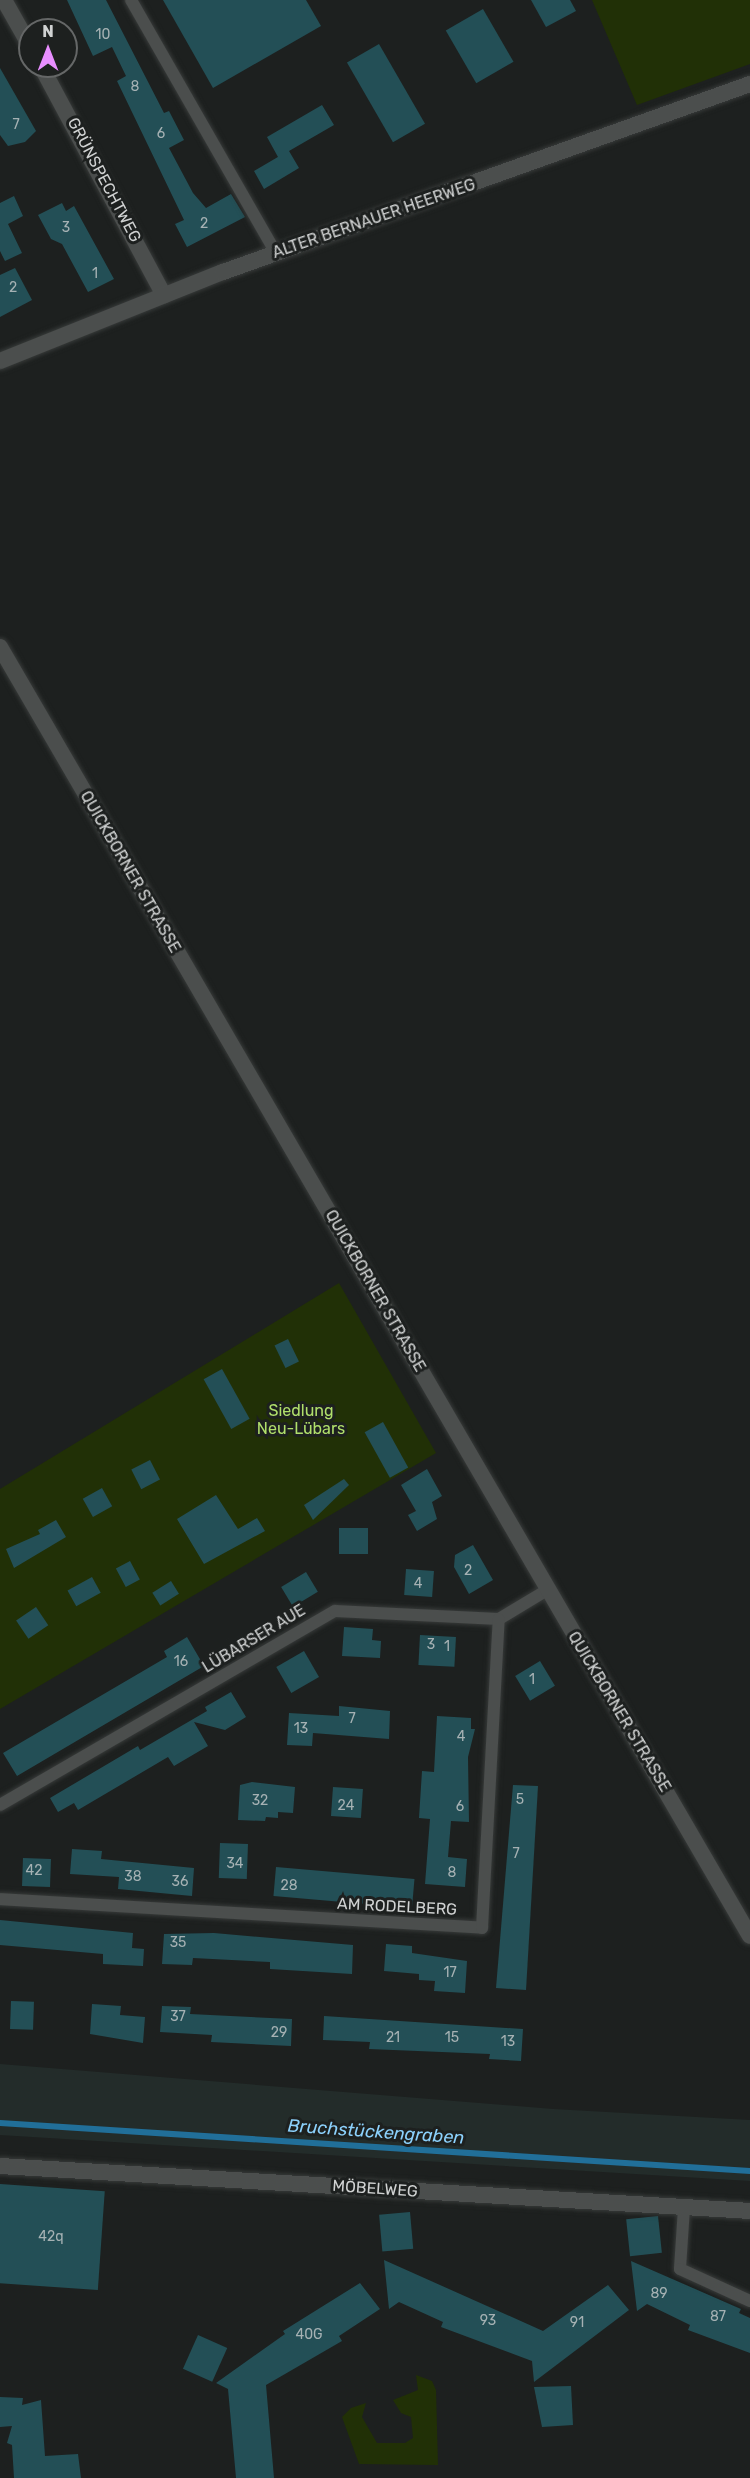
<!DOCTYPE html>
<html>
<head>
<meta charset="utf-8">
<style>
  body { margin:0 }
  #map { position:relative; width:750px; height:2478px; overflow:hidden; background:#1d201f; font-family:Rubik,sans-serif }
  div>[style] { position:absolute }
  .built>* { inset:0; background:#232c2a }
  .green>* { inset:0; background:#213006 }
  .stream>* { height:6px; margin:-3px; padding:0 3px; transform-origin:3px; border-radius:3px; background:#216f99 }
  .building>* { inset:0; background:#234f56; transform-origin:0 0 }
  .roads { filter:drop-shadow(0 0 2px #373a39) drop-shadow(0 0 2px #373a39) }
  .service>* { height:12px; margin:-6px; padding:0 6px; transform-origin:6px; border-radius:6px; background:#4b4e4d }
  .minor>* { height:16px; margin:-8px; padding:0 8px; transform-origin:8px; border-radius:8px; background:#4b4e4d }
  span { translate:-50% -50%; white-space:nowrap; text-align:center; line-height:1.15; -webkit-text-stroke:6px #1d201f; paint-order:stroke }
  .number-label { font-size:14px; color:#a5b1b3 }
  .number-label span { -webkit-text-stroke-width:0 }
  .street-label { font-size:16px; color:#d0d2d2 }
  .park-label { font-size:16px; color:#b0df6b }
  .water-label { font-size:18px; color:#8cd1fc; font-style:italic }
  .north { position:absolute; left:18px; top:18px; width:60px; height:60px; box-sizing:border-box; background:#1d201f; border:2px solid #656767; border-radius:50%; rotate:0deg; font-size:16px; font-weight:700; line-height:24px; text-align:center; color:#d0d2d2 }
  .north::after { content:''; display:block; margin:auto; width:21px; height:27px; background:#e88eff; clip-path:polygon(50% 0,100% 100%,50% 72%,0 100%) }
</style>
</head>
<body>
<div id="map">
  <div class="built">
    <i style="clip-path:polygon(0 2064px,553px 2109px,750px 2120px,750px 2181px,0 2135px)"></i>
  </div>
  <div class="green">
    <i style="clip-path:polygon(592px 0,750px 0,750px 64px,637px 105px)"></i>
    <i style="clip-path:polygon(339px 1283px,436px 1453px,0 1709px,0 1489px)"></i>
    <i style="clip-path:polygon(416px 2375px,432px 2381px,436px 2390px,438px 2465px,359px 2464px,342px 2417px,351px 2408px,366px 2403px,362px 2417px,377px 2443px,405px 2443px,413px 2438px,411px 2417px,401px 2413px,393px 2400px,418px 2390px)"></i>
  </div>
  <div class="stream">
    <i style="left:0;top:2123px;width:752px;rotate:3.66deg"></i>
  </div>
  <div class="building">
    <i style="clip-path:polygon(67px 0,106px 0,164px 113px,169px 111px,184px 140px,169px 148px,193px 193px,206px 208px,231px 194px,245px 217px,187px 247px,175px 224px,184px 220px,117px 81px,126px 76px,112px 47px,93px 56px)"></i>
    <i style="clip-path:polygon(163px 0,306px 0,321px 26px,213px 88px)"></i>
    <i style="clip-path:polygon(531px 0,570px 0,576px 11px,546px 27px)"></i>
    <i style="left:483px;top:9px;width:61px;height:43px;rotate:60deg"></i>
    <i style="left:379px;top:44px;width:92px;height:37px;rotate:60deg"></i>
    <i style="clip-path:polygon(0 68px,36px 131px,25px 142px,8px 146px,0 135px)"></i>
    <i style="clip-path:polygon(322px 105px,334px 125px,289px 151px,299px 168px,264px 189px,254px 171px,283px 154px,278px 157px,267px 137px)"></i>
    <i style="clip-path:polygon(14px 196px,23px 216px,8px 224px,22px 253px,5px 261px,0 251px,0 203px)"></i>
    <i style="clip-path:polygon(62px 203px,66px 211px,74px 206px,114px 279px,88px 292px,62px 244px,51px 239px,38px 215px)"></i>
    <i style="clip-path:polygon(15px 268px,32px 300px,0 317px,0 275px)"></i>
    <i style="left:288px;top:1339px;width:25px;height:15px;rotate:64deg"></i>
    <i style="left:222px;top:1369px;width:57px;height:21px;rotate:61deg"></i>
    <i style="left:383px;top:1422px;width:52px;height:21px;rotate:61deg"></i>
    <i style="left:150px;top:1460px;width:22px;height:21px;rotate:63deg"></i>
    <i style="clip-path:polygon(427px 1469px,442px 1496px,432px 1502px,437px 1519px,417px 1531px,408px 1515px,416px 1511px,401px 1485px)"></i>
    <i style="clip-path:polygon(344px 1479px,349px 1485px,313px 1520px,304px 1505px)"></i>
    <i style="left:102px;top:1488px;width:21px;height:22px;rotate:61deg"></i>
    <i style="clip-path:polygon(216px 1495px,238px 1529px,257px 1518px,265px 1531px,204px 1564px,177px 1519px)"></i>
    <i style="clip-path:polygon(56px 1520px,66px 1537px,14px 1568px,6px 1549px,40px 1534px,38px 1530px)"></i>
    <i style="left:339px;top:1528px;width:29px;height:26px"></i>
    <i style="clip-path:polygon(473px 1545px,493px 1580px,469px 1594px,454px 1567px,455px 1555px)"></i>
    <i style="left:130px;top:1561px;width:21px;height:16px;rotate:62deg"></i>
    <i style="left:406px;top:1569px;width:28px;height:26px;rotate:4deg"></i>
    <i style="left:306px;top:1572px;width:23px;height:29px;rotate:59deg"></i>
    <i style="left:92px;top:1577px;width:18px;height:28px;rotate:61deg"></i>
    <i style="left:171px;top:1581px;width:15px;height:22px;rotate:58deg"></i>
    <i style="left:36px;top:1607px;width:22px;height:24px;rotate:56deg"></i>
    <i style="clip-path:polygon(344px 1627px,373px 1629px,372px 1640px,381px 1641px,380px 1658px,342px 1656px)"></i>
    <i style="left:420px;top:1635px;width:36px;height:30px;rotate:3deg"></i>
    <i style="clip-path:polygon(187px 1637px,204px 1666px,17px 1776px,3px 1753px,167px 1657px,164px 1651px)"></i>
    <i style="left:304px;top:1651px;width:30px;height:32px;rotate:60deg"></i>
    <i style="left:540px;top:1661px;width:29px;height:29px;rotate:59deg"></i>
    <i style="clip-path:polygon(231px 1692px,246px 1717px,225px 1730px,194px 1722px,208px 1746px,174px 1766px,168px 1757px,78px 1810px,74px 1803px,58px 1812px,50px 1798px,138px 1746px,140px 1750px,207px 1711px,205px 1707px)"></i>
    <i style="clip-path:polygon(339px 1706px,390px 1711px,389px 1739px,313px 1733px,312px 1746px,287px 1745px,289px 1713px,339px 1716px)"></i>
    <i style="clip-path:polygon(437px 1716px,471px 1718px,471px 1729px,475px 1729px,468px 1757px,469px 1822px,451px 1821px,448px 1857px,467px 1859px,465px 1887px,425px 1884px,430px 1819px,419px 1818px,422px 1771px,434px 1772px)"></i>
    <i style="clip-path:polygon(252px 1782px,295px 1787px,293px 1813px,278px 1812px,278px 1818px,266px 1817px,265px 1821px,238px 1820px,240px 1785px)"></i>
    <i style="clip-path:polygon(513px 1785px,538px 1786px,526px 1990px,496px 1988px)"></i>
    <i style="left:333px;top:1787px;width:30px;height:29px;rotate:4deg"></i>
    <i style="left:220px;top:1843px;width:28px;height:35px;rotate:2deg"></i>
    <i style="clip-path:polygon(72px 1849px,102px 1851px,101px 1859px,194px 1868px,192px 1896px,118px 1889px,119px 1877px,70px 1874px)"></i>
    <i style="left:23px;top:1858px;width:28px;height:28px;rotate:2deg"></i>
    <i style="left:276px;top:1867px;width:139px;height:29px;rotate:5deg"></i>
    <i style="clip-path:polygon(0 1920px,133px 1933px,132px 1948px,144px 1949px,143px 1966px,103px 1964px,103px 1954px,0 1945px)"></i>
    <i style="clip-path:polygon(214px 1933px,353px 1945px,352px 1974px,270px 1969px,270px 1962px,193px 1958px,192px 1965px,162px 1964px,164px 1934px)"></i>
    <i style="clip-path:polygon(386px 1944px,412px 1946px,412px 1953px,467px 1961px,465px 1993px,434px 1991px,435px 1981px,419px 1980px,419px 1974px,384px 1971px)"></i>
    <i style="left:11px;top:2001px;width:23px;height:28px;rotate:2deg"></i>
    <i style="clip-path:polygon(92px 2004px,121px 2006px,120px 2015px,145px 2017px,143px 2043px,90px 2034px)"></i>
    <i style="clip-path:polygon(162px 2006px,191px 2007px,190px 2014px,292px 2019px,291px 2046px,211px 2042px,212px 2035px,160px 2032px)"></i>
    <i style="clip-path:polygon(324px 2016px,523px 2029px,521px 2061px,489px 2059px,490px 2054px,369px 2049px,370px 2042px,323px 2040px)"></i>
    <i style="left:0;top:2184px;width:105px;height:99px;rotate:4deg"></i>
    <i style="left:410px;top:2212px;width:37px;height:31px;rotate:85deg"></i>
    <i style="left:658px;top:2216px;width:37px;height:32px;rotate:84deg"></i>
    <i style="clip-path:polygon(384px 2260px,543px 2331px,608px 2285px,629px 2310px,534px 2382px,532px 2361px,441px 2327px,443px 2322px,399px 2302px,389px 2309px)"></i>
    <i style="clip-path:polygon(631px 2261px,741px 2309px,739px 2313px,750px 2318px,750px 2353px,688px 2330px,690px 2325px,647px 2304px,637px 2311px)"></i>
    <i style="clip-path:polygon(360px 2283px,380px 2309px,339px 2336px,342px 2341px,266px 2385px,274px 2478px,236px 2478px,228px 2389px,216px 2383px,285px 2334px,283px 2331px)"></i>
    <i style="left:198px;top:2335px;width:32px;height:37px;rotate:24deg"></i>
    <i style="clip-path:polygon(571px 2386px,573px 2425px,542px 2427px,534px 2387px)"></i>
    <i style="clip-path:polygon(0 2397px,23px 2398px,22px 2405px,41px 2400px,45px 2456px,78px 2454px,81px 2478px,14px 2478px,12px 2445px,7px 2443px,12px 2426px,0 2427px)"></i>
  </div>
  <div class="roads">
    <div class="service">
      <i style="left:131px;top:0;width:292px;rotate:60.2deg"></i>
      <i style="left:0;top:1805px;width:387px;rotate:-30.1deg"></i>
      <i style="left:335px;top:1611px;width:164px;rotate:2.8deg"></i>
      <i style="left:499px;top:1619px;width:56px;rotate:-31.1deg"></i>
      <i style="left:0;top:1899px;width:483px;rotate:3.4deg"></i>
      <i style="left:482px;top:1928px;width:309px;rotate:-86.9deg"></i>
      <i style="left:684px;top:2208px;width:61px;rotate:93.8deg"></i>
      <i style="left:680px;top:2269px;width:77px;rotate:24.6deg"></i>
    </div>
    <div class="minor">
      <i style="left:4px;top:0;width:53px;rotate:60.5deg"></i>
      <i style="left:41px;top:66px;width:260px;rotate:61.8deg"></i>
      <i style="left:0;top:361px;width:240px;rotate:-21.8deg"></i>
      <i style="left:223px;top:272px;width:560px;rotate:-19.63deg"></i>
      <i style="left:0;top:647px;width:1491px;rotate:59.81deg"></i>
      <i style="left:0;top:2166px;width:751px;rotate:3.43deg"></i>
    </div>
  </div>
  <div class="number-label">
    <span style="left:103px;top:35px">10</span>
    <span style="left:135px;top:87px">8</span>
    <span style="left:16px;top:125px">7</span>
    <span style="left:161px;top:134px">6</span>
    <span style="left:204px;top:224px">2</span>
    <span style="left:66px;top:228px">3</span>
    <span style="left:95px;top:274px">1</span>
    <span style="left:13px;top:288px">2</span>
    <span style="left:468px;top:1571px">2</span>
    <span style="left:418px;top:1584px">4</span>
    <span style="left:431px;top:1645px">3</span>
    <span style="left:447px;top:1647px">1</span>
    <span style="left:181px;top:1662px">16</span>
    <span style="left:532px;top:1680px">1</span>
    <span style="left:352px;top:1719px">7</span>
    <span style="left:301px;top:1729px">13</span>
    <span style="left:461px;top:1737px">4</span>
    <span style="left:520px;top:1800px">5</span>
    <span style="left:260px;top:1801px">32</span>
    <span style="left:346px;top:1806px">24</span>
    <span style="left:460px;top:1807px">6</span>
    <span style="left:516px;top:1854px">7</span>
    <span style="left:235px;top:1864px">34</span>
    <span style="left:34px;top:1871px">42</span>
    <span style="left:452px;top:1873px">8</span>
    <span style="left:133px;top:1877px">38</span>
    <span style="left:180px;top:1882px">36</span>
    <span style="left:289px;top:1886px">28</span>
    <span style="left:178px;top:1943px">35</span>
    <span style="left:450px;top:1973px">17</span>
    <span style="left:178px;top:2017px">37</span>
    <span style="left:279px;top:2033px">29</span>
    <span style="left:393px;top:2038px">21</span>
    <span style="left:452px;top:2038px">15</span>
    <span style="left:508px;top:2042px">13</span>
    <span style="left:51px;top:2237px">42q</span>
    <span style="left:659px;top:2294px">89</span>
    <span style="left:718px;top:2317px">87</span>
    <span style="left:488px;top:2321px">93</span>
    <span style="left:577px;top:2323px">91</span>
    <span style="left:309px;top:2335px">40G</span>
  </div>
  <div class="street-label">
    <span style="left:104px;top:180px;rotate:62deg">GRÜNSPECHTWEG</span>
    <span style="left:374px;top:219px;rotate:-19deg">ALTER BERNAUER HEERWEG</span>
    <span style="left:130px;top:872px;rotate:60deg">QUICKBORNER STRASSE</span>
    <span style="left:375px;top:1291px;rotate:60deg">QUICKBORNER STRASSE</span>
    <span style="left:254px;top:1639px;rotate:-31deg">LÜBARSER AUE</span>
    <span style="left:619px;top:1712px;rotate:59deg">QUICKBORNER STRASSE</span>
    <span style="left:397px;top:1907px;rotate:3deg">AM RODELBERG</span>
    <span style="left:375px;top:2189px;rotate:4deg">MÖBELWEG</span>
  </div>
  <div class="park-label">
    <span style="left:301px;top:1420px">Siedlung<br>Neu-Lübars</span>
  </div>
  <div class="water-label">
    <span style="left:376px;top:2132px;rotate:4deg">Bruchstückengraben</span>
  </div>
  <div class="north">N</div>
</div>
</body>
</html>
